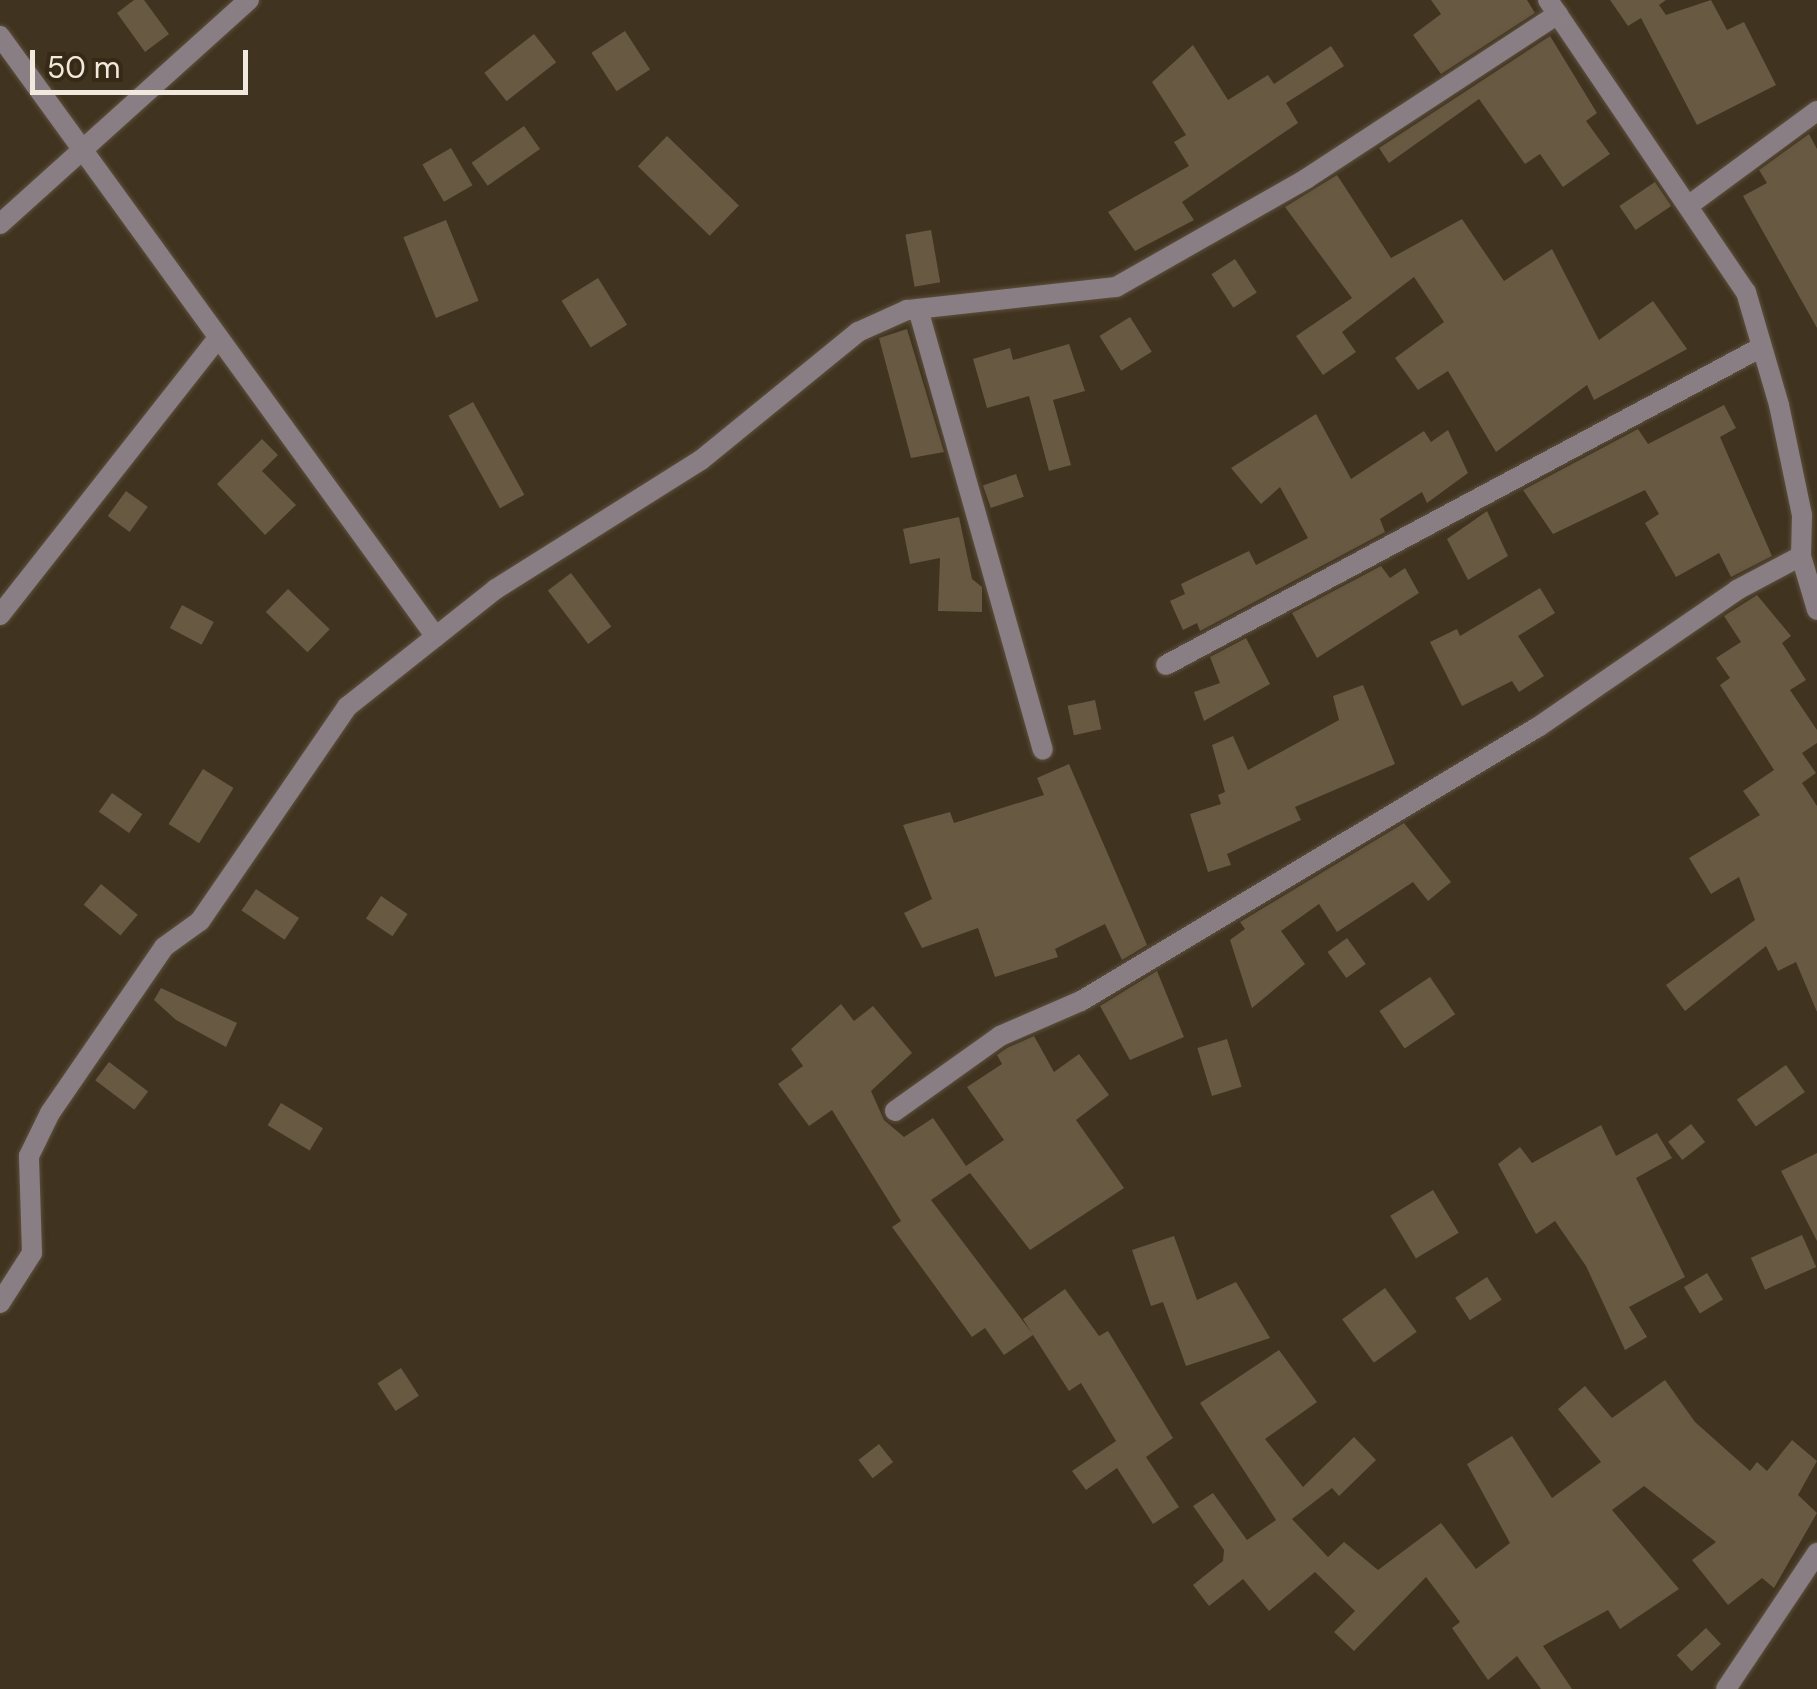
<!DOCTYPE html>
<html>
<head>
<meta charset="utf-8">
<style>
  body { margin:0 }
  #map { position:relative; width:1817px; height:1689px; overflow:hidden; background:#40331f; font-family:"DM Sans",sans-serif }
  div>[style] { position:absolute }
  .building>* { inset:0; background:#685942; transform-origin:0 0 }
  .roads { filter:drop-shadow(0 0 2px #5c503d) drop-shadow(0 0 2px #5c503d) }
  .minor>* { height:20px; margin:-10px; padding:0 10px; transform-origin:10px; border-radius:10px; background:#8a7e85 }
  span { translate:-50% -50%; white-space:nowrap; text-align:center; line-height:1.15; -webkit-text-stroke:8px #362915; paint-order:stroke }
  .scale { position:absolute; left:30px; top:50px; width:218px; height:45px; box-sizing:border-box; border:5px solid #f1e9dd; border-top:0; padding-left:12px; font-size:30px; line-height:35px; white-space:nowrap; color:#f1e9dd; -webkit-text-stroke:8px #362915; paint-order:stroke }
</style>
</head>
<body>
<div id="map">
  <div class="building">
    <i style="clip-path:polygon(134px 0,144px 0,169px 34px,145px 52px,117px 13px)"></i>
    <i style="clip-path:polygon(1431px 0,1527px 0,1535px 13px,1441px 74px,1413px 35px,1441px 14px)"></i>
    <i style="clip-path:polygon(1610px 0,1666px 0,1659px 5px,1666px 15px,1711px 0,1727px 30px,1744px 22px,1776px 85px,1697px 125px,1641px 18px,1628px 26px)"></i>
    <i style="left:625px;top:31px;width:46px;height:40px;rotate:57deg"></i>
    <i style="left:534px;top:34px;width:36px;height:63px;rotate:52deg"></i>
    <i style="clip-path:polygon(1550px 36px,1597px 113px,1586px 121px,1610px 154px,1563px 187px,1540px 154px,1525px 164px,1479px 99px,1389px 163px,1379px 148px)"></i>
    <i style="clip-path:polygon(1193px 45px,1228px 100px,1268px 75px,1274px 84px,1331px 46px,1344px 66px,1286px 103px,1298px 123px,1182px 202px,1194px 220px,1135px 251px,1108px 212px,1189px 166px,1174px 142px,1186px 135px,1152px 82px)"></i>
    <i style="left:524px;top:126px;width:28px;height:64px;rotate:55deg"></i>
    <i style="clip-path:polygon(1809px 134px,1817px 149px,1817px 328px,1743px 196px,1767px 183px,1759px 170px)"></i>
    <i style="left:667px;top:136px;width:100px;height:42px;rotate:44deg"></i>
    <i style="left:451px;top:148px;width:43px;height:33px;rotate:60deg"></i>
    <i style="clip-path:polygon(1337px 175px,1391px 258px,1462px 219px,1504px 281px,1552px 249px,1599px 340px,1653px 301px,1687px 349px,1594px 400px,1587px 385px,1496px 452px,1448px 371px,1418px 390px,1395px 358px,1444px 322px,1414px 277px,1342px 332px,1356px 352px,1323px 375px,1296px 336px,1352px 298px,1285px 207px)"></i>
    <i style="left:1655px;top:182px;width:29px;height:43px;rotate:56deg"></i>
    <i style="left:446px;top:220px;width:87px;height:46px;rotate:68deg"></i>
    <i style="left:931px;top:230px;width:53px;height:26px;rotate:80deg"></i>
    <i style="left:1235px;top:259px;width:40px;height:28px;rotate:57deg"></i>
    <i style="left:598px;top:278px;width:55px;height:43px;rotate:58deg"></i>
    <i style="left:1130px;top:317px;width:41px;height:36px;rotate:58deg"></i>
    <i style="clip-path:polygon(907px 329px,944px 452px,911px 458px,879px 338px)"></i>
    <i style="clip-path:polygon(1069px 344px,1085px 391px,1053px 400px,1071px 465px,1049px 471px,1029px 396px,987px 408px,973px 359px,1010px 348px,1013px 360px)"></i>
    <i style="left:473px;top:402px;width:106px;height:28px;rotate:61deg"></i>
    <i style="clip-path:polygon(1724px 405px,1736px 428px,1720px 437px,1772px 556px,1731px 577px,1719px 553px,1676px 577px,1645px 523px,1659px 514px,1645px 490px,1553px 534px,1523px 490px,1638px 429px,1648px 444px)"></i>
    <i style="clip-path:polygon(1316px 414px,1351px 479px,1424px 431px,1431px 442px,1448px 430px,1468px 473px,1427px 503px,1422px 492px,1380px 519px,1385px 532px,1200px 631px,1197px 623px,1183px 630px,1170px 601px,1185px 594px,1181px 584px,1249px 551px,1256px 565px,1308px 538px,1280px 487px,1261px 504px,1231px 468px)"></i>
    <i style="clip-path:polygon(262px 439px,278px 455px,262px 471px,296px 505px,265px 535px,217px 484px)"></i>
    <i style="left:1016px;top:474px;width:24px;height:35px;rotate:71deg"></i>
    <i style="left:126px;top:491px;width:27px;height:31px;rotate:36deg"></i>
    <i style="clip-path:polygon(1487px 511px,1508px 556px,1468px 580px,1447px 539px)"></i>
    <i style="clip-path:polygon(959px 517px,972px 579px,982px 587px,982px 612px,938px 611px,940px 558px,910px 564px,903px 529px)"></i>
    <i style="clip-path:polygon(1381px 566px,1390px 578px,1405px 568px,1419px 593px,1317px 658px,1292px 613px)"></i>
    <i style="left:571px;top:573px;width:67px;height:29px;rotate:53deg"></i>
    <i style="clip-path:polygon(1540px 588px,1555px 613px,1518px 636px,1544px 676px,1519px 692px,1512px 681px,1462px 706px,1430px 642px,1457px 629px,1460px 636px)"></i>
    <i style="left:288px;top:589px;width:58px;height:32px;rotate:44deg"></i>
    <i style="clip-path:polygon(1757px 595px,1791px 636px,1782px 643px,1806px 680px,1790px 690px,1817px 730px,1817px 743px,1802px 753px,1816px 773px,1802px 783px,1817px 806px,1817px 1012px,1796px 962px,1778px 971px,1766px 946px,1685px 1011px,1666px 985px,1755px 920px,1739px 877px,1711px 894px,1689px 858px,1760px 815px,1743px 791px,1774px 770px,1720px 685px,1730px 678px,1716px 658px,1741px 642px,1724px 616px)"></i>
    <i style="left:182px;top:605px;width:36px;height:26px;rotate:28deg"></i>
    <i style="clip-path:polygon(1246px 638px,1270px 684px,1204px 721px,1194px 692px,1220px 683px,1210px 657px)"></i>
    <i style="clip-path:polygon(1363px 685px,1395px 764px,1295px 807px,1301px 820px,1227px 854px,1231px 865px,1208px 872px,1190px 814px,1221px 804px,1218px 795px,1225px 792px,1212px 745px,1233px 736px,1248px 770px,1339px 720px,1333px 696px)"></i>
    <i style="left:1095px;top:700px;width:30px;height:28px;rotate:78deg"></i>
    <i style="clip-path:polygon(1069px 764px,1147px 945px,1122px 960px,1105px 924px,1055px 949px,1058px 957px,995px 977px,978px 928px,922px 948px,904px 913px,932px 899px,903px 825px,950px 812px,954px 823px,1044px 795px,1037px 778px)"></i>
    <i style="left:203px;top:769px;width:36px;height:65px;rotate:32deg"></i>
    <i style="left:112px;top:793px;width:37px;height:23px;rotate:35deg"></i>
    <i style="clip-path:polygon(1404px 823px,1451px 882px,1428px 901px,1413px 882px,1337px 932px,1319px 904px,1281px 931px,1305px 964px,1252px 1008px,1230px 940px,1245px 929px,1240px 922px)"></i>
    <i style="left:101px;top:884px;width:48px;height:27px;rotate:40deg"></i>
    <i style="left:256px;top:889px;width:52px;height:26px;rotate:34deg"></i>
    <i style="left:381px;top:896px;width:32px;height:27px;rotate:34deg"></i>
    <i style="left:1347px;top:938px;width:32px;height:24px;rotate:54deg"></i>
    <i style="clip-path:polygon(1157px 971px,1184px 1037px,1130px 1060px,1100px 1006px)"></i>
    <i style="left:1430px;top:977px;width:45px;height:61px;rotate:56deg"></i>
    <i style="clip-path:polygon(161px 988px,237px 1023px,226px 1047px,176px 1020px,154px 1000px)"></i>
    <i style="clip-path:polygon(841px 1004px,854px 1021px,873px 1006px,912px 1053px,871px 1091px,884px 1120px,904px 1137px,933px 1118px,966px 1166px,1004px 1140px,967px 1087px,1002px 1064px,997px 1055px,1007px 1048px,1034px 1036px,1054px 1072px,1079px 1054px,1109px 1095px,1076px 1120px,1124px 1188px,1030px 1250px,970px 1173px,931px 1200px,1032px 1333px,1023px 1319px,1065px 1289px,1099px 1336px,1108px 1331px,1173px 1438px,1146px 1457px,1179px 1507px,1153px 1524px,1117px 1468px,1086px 1490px,1072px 1471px,1116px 1441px,1081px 1383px,1069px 1391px,1033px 1335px,1004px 1355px,985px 1328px,972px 1337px,892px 1227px,901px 1221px,832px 1110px,809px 1126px,778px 1084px,803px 1066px,791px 1049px)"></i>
    <i style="left:1227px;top:1039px;width:50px;height:31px;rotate:73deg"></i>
    <i style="left:109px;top:1062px;width:49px;height:23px;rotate:37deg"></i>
    <i style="left:1786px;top:1065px;width:33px;height:60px;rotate:55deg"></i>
    <i style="left:281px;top:1103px;width:49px;height:26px;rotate:31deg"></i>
    <i style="left:1691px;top:1124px;width:23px;height:29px;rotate:52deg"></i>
    <i style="clip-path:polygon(1601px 1125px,1616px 1156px,1657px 1133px,1672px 1158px,1636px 1178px,1685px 1277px,1629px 1307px,1647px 1337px,1625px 1350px,1586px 1266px,1555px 1221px,1536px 1234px,1498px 1164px,1520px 1147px,1532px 1163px)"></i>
    <i style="clip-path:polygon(1817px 1153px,1817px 1241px,1781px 1171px)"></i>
    <i style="left:1433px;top:1190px;width:50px;height:50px;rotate:59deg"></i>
    <i style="left:1802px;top:1235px;width:35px;height:56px;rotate:66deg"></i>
    <i style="clip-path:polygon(1174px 1236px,1197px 1300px,1236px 1282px,1270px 1338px,1186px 1366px,1163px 1302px,1151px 1306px,1132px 1250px)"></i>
    <i style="left:1707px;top:1273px;width:31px;height:27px;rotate:59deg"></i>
    <i style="left:1487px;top:1277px;width:27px;height:38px;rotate:57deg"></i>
    <i style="left:1385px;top:1288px;width:54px;height:53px;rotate:54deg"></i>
    <i style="clip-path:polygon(1279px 1350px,1317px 1402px,1265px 1439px,1303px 1487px,1354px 1437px,1376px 1460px,1339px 1496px,1332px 1488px,1292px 1519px,1328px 1557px,1344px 1542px,1378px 1570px,1441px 1523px,1476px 1569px,1510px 1543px,1467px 1464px,1512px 1436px,1552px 1498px,1601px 1462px,1558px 1409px,1585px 1386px,1612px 1418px,1665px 1380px,1695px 1422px,1750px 1471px,1757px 1462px,1767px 1471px,1792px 1440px,1817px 1461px,1798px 1495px,1817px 1513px,1774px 1588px,1762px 1578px,1728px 1605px,1692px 1560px,1716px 1542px,1644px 1486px,1612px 1510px,1679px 1589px,1620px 1629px,1608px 1610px,1543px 1646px,1572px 1689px,1541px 1689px,1517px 1656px,1488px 1680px,1452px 1628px,1460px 1622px,1426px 1577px,1354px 1651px,1334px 1632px,1355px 1611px,1315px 1572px,1269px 1611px,1243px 1579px,1209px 1606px,1193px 1585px,1223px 1561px,1224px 1550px,1193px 1506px,1213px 1493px,1247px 1540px,1276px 1520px,1200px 1403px)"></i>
    <i style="left:401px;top:1368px;width:33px;height:28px;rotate:57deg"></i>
    <i style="left:879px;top:1444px;width:23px;height:26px;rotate:52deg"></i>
    <i style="left:1706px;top:1628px;width:22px;height:40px;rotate:47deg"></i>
  </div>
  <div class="roads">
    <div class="minor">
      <i style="left:1548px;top:0;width:353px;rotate:55.9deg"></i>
      <i style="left:1746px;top:292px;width:118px;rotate:73.7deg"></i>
      <i style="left:1779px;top:405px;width:112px;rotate:78.2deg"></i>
      <i style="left:1802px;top:515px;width:41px;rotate:91.4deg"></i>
      <i style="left:1801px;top:556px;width:56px;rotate:73.5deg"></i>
      <i style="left:0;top:36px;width:742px;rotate:54.04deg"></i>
      <i style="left:1692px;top:203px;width:155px;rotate:-36.4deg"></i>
      <i style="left:0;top:224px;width:335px;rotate:-42deg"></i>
      <i style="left:918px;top:309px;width:458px;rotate:74.2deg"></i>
      <i style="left:0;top:615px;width:351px;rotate:-51.8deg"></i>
      <i style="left:1166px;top:665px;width:673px;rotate:-28.09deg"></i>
      <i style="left:895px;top:1111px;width:129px;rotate:-35.5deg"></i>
      <i style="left:1000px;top:1036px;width:88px;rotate:-23.4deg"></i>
      <i style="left:1081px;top:1001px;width:533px;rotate:-30.95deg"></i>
      <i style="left:1538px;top:727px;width:242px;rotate:-34.5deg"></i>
      <i style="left:1737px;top:590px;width:72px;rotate:-28deg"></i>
      <i style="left:0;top:1303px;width:59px;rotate:-57.4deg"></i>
      <i style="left:32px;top:1253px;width:97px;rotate:-91.8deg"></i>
      <i style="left:29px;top:1156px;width:48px;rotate:-64deg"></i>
      <i style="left:50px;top:1113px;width:201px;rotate:-55.5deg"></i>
      <i style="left:164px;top:947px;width:44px;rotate:-35.8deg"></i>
      <i style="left:200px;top:921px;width:260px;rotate:-55.5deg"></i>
      <i style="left:347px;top:707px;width:190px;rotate:-38.4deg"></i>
      <i style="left:496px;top:589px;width:242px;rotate:-32.2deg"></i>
      <i style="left:701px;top:460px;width:203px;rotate:-39.2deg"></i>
      <i style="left:858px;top:332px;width:54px;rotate:-24.2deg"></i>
      <i style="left:907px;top:310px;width:210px;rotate:-6.3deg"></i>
      <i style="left:1116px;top:287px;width:219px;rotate:-29.6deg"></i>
      <i style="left:1306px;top:179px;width:301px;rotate:-33.2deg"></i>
      <i style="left:1726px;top:1689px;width:164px;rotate:-56.2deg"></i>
    </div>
  </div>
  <div class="scale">50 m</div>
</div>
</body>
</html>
